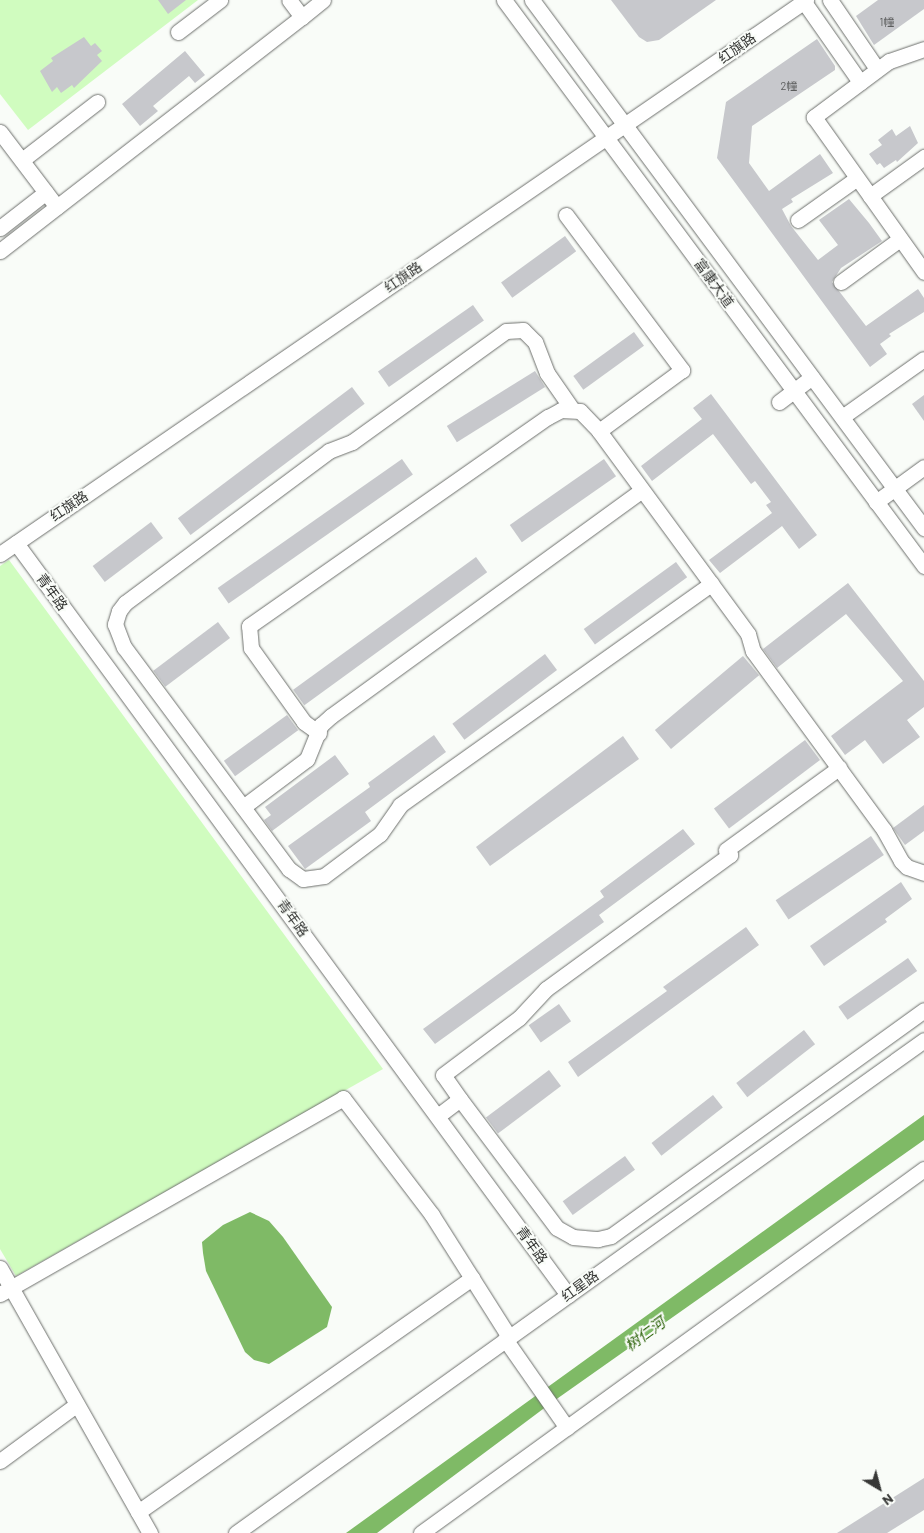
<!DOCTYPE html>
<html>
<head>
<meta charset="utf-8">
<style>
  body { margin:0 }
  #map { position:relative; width:924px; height:1533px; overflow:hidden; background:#f9fcf8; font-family:Barlow,"Noto Sans SC",sans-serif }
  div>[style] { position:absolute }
  .green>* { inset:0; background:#d0fcbf }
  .water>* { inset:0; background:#7fba66 }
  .building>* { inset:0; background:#c7c8cc; transform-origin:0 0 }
  .roads { filter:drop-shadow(0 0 1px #6d6f6c) drop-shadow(0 0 1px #6d6f6c) }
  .minor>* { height:15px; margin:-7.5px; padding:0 7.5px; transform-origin:7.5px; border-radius:7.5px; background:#fff }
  span { translate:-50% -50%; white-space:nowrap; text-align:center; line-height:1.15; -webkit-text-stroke:4px #f9fcf8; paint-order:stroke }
  .number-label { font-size:11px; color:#5b5c5c }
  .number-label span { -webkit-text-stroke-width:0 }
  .street-label { font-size:14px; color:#373836 }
  .water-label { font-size:15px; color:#2c6209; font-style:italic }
  .north { position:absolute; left:854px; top:1463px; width:50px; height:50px; -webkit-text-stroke:4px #f9fcf8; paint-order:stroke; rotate:143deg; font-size:14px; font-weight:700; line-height:20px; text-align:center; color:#373836 }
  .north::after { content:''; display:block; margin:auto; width:18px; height:22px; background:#373836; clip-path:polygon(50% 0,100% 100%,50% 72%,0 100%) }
</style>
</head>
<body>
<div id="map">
  <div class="green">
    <i style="clip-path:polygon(0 0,198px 0,28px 130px,0 94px)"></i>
    <i style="clip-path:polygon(9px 560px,383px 1069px,16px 1276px,0 1249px,0 566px)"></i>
  </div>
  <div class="water">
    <i style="clip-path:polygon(924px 1115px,924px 1140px,551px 1403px,377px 1533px,346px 1533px)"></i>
    <i style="clip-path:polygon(250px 1212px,269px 1221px,283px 1237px,332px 1307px,327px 1327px,269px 1364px,254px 1360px,245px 1352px,206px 1271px,203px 1253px,202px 1242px,223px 1225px)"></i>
  </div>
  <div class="building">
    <i style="clip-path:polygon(158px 0,186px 0,168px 14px)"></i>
    <i style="clip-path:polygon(611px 0,716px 0,659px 40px,647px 42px,639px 37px)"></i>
    <i style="clip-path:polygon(878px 0,924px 0,924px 9px,874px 45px,856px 16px)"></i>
    <i style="clip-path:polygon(84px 37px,91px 46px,95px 43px,102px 51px,97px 55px,102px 61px,74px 88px,72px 85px,61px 93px,57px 87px,52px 92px,40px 71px,53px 61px,51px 58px)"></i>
    <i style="clip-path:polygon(817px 39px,835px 66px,835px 70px,752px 126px,749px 163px,769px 191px,820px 154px,833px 173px,791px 199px,793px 202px,782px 209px,791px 226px,818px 260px,838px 245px,819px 220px,849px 199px,869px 223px,882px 241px,841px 268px,832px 282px,866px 326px,918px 289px,924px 298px,924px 312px,889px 334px,891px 336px,880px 344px,887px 354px,870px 367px,717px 158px,726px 102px)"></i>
    <i style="clip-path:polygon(185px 51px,205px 75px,195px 83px,189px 76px,153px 106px,158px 111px,140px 126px,122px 104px)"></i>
    <i style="clip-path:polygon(910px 126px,918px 143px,897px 162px,896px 160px,884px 168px,880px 163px,877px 165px,869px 154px,882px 145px,878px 140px,892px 129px,896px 136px)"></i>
    <i style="left:565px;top:236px;width:19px;height:79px;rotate:54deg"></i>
    <i style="left:473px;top:305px;width:19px;height:116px;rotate:55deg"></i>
    <i style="left:634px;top:332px;width:17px;height:75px;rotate:54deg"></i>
    <i style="left:535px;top:371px;width:19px;height:104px;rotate:58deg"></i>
    <i style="left:352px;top:387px;width:21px;height:218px;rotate:53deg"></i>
    <i style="clip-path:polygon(711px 394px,817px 535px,799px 549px,782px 526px,720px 573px,709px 560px,772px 513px,766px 505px,771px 502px,755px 481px,751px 484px,713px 434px,652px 481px,641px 466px,702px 419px,693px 408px)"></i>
    <i style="clip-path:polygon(924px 395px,924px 421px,912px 404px)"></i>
    <i style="left:402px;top:459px;width:19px;height:225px;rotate:55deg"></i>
    <i style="left:604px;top:459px;width:21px;height:115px;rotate:55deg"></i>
    <i style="left:151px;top:522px;width:20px;height:73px;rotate:53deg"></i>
    <i style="left:476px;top:557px;width:19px;height:226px;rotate:54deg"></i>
    <i style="left:676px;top:562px;width:19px;height:114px;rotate:54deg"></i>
    <i style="clip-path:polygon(848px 583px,924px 681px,924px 707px,907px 720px,920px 737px,883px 764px,865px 740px,845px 755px,831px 736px,903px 681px,846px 614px,777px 668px,763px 649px)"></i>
    <i style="left:218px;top:622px;width:20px;height:81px;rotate:53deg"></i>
    <i style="left:545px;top:654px;width:20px;height:116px;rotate:53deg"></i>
    <i style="left:743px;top:656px;width:25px;height:115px;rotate:50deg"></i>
    <i style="left:287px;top:715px;width:19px;height:78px;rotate:54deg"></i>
    <i style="clip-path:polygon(434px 735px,446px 752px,365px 812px,371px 821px,305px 869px,288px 846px,370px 787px,368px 783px)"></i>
    <i style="clip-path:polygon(623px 736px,639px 759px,490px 866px,476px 847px)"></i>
    <i style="left:805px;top:740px;width:25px;height:114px;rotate:53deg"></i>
    <i style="clip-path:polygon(335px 755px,349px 774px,272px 831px,264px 820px,271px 815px,265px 807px)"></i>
    <i style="clip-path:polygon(924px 805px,924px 831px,905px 845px,893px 828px)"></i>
    <i style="clip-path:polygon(683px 829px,695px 844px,599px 915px,604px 922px,435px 1044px,423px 1029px,604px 897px,600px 891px)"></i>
    <i style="left:871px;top:836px;width:23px;height:115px;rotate:56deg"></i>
    <i style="clip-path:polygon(901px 882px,912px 899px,885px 919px,887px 922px,824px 966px,810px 946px)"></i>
    <i style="clip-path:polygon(746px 927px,759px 945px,578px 1077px,568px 1062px,667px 991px,663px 987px)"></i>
    <i style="left:908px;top:958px;width:16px;height:85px;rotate:55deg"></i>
    <i style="left:559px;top:1004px;width:21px;height:37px;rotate:55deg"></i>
    <i style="left:804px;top:1030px;width:18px;height:86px;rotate:52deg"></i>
    <i style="left:549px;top:1070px;width:20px;height:79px;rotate:53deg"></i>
    <i style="left:713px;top:1095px;width:16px;height:78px;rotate:52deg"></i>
    <i style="left:625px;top:1156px;width:17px;height:77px;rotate:54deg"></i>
    <i style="clip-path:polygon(924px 1478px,924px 1510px,887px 1533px,837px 1533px)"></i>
  </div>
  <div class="roads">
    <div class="minor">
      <i style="left:504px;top:0;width:705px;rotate:53.42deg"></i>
      <i style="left:532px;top:0;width:658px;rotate:53.41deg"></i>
      <i style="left:830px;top:0;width:83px;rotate:55.7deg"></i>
      <i style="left:804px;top:2px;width:98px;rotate:55deg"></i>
      <i style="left:302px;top:17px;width:27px;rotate:-39deg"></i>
      <i style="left:178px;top:32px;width:53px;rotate:-37.3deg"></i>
      <i style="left:924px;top:49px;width:37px;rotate:161deg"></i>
      <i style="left:889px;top:61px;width:94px;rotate:143.3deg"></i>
      <i style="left:814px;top:117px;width:190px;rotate:54.6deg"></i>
      <i style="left:0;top:132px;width:94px;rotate:52.8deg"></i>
      <i style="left:22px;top:160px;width:95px;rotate:-37.7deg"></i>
      <i style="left:870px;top:196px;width:67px;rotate:-35.8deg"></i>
      <i style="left:566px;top:215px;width:194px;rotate:53.2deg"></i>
      <i style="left:682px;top:370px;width:103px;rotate:143.7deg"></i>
      <i style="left:599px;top:431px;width:252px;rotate:53.7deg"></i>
      <i style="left:748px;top:634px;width:18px;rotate:74deg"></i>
      <i style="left:753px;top:651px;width:222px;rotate:53.8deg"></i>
      <i style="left:884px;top:830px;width:35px;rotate:61deg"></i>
      <i style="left:901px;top:861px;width:8px;rotate:45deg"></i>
      <i style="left:907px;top:867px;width:18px;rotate:19deg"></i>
      <i style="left:798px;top:220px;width:72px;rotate:-35.4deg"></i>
      <i style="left:0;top:228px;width:58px;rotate:-38deg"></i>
      <i style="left:0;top:251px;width:382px;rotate:-37.8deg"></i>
      <i style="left:302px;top:17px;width:21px;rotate:-127deg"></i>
      <i style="left:841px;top:282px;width:73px;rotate:-36.1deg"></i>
      <i style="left:779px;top:402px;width:41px;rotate:-37.1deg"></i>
      <i style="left:572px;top:409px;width:44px;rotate:-124.8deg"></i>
      <i style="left:547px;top:373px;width:33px;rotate:-111deg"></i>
      <i style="left:535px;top:342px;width:17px;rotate:-135deg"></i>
      <i style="left:523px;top:330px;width:17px;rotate:177deg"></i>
      <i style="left:506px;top:331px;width:190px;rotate:144.2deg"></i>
      <i style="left:352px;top:442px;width:25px;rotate:159deg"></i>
      <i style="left:329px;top:451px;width:254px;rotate:143.3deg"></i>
      <i style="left:125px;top:603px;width:10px;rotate:127deg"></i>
      <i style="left:119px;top:611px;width:14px;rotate:107deg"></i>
      <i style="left:115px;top:624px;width:25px;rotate:69deg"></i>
      <i style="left:124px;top:647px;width:277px;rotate:53.4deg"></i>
      <i style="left:289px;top:869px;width:17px;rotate:36deg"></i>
      <i style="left:303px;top:879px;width:21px;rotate:-8deg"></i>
      <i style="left:324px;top:876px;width:70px;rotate:-36.9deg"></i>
      <i style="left:380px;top:834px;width:35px;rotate:-55deg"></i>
      <i style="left:400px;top:805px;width:382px;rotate:-35.4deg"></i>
      <i style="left:842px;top:417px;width:100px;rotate:-35.3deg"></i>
      <i style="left:876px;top:502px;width:59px;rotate:-36.1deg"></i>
      <i style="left:16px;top:543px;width:933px;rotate:53.72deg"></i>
      <i style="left:0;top:554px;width:978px;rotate:-34.5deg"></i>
      <i style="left:319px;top:733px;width:19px;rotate:-144deg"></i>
      <i style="left:304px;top:722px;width:91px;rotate:-125.6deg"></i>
      <i style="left:251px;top:648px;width:22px;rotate:-95deg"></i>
      <i style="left:249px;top:626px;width:365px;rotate:-35deg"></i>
      <i style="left:548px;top:417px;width:15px;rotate:-28deg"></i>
      <i style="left:561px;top:410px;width:19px;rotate:3deg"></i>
      <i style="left:580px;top:411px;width:28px;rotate:46deg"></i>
      <i style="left:243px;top:807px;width:80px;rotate:-36.9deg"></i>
      <i style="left:307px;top:759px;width:37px;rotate:-68deg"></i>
      <i style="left:321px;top:725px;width:13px;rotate:-42deg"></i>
      <i style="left:331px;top:716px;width:384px;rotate:-36deg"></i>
      <i style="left:460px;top:1099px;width:29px;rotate:-125deg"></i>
      <i style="left:443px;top:1075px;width:95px;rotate:-36.9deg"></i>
      <i style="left:519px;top:1018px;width:40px;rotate:-47deg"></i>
      <i style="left:546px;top:989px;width:228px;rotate:-36.1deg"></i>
      <i style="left:730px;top:855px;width:6px;rotate:-129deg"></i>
      <i style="left:726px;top:850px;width:140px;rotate:-36deg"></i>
      <i style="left:439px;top:1115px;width:26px;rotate:-37deg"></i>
      <i style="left:460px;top:1099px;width:161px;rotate:53.1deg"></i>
      <i style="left:557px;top:1228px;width:18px;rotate:29deg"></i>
      <i style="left:573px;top:1237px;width:25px;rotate:5deg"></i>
      <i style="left:598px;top:1239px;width:13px;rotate:-13deg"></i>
      <i style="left:611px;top:1236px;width:386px;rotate:-35.8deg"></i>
      <i style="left:0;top:1268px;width:305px;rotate:60.5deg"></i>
      <i style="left:0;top:1294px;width:395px;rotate:-29.7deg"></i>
      <i style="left:343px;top:1098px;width:147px;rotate:52.7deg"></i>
      <i style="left:432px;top:1215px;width:144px;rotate:57.7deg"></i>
      <i style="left:505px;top:1339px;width:108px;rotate:55.1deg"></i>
      <i style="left:0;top:1461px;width:94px;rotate:-36.4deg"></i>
      <i style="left:138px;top:1512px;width:408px;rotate:-35deg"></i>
      <i style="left:236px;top:1533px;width:846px;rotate:-35.62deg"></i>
      <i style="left:421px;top:1533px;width:621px;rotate:-35.89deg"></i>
    </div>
  </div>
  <div class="number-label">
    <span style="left:887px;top:22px">1幢</span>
    <span style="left:789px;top:86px">2幢</span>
  </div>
  <div class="street-label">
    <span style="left:737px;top:48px;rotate:-35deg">红旗路</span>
    <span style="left:403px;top:277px;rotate:-35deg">红旗路</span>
    <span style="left:714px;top:283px;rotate:54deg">富康大道</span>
    <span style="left:69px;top:506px;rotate:-34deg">红旗路</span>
    <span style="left:52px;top:592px;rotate:54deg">青年路</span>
    <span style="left:293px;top:918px;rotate:54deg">青年路</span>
    <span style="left:532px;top:1245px;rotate:54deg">青年路</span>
    <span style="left:580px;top:1286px;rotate:-36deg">红星路</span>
  </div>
  <div class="water-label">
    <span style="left:645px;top:1334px;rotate:-36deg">树仁河</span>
  </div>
  <div class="north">N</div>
</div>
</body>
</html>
